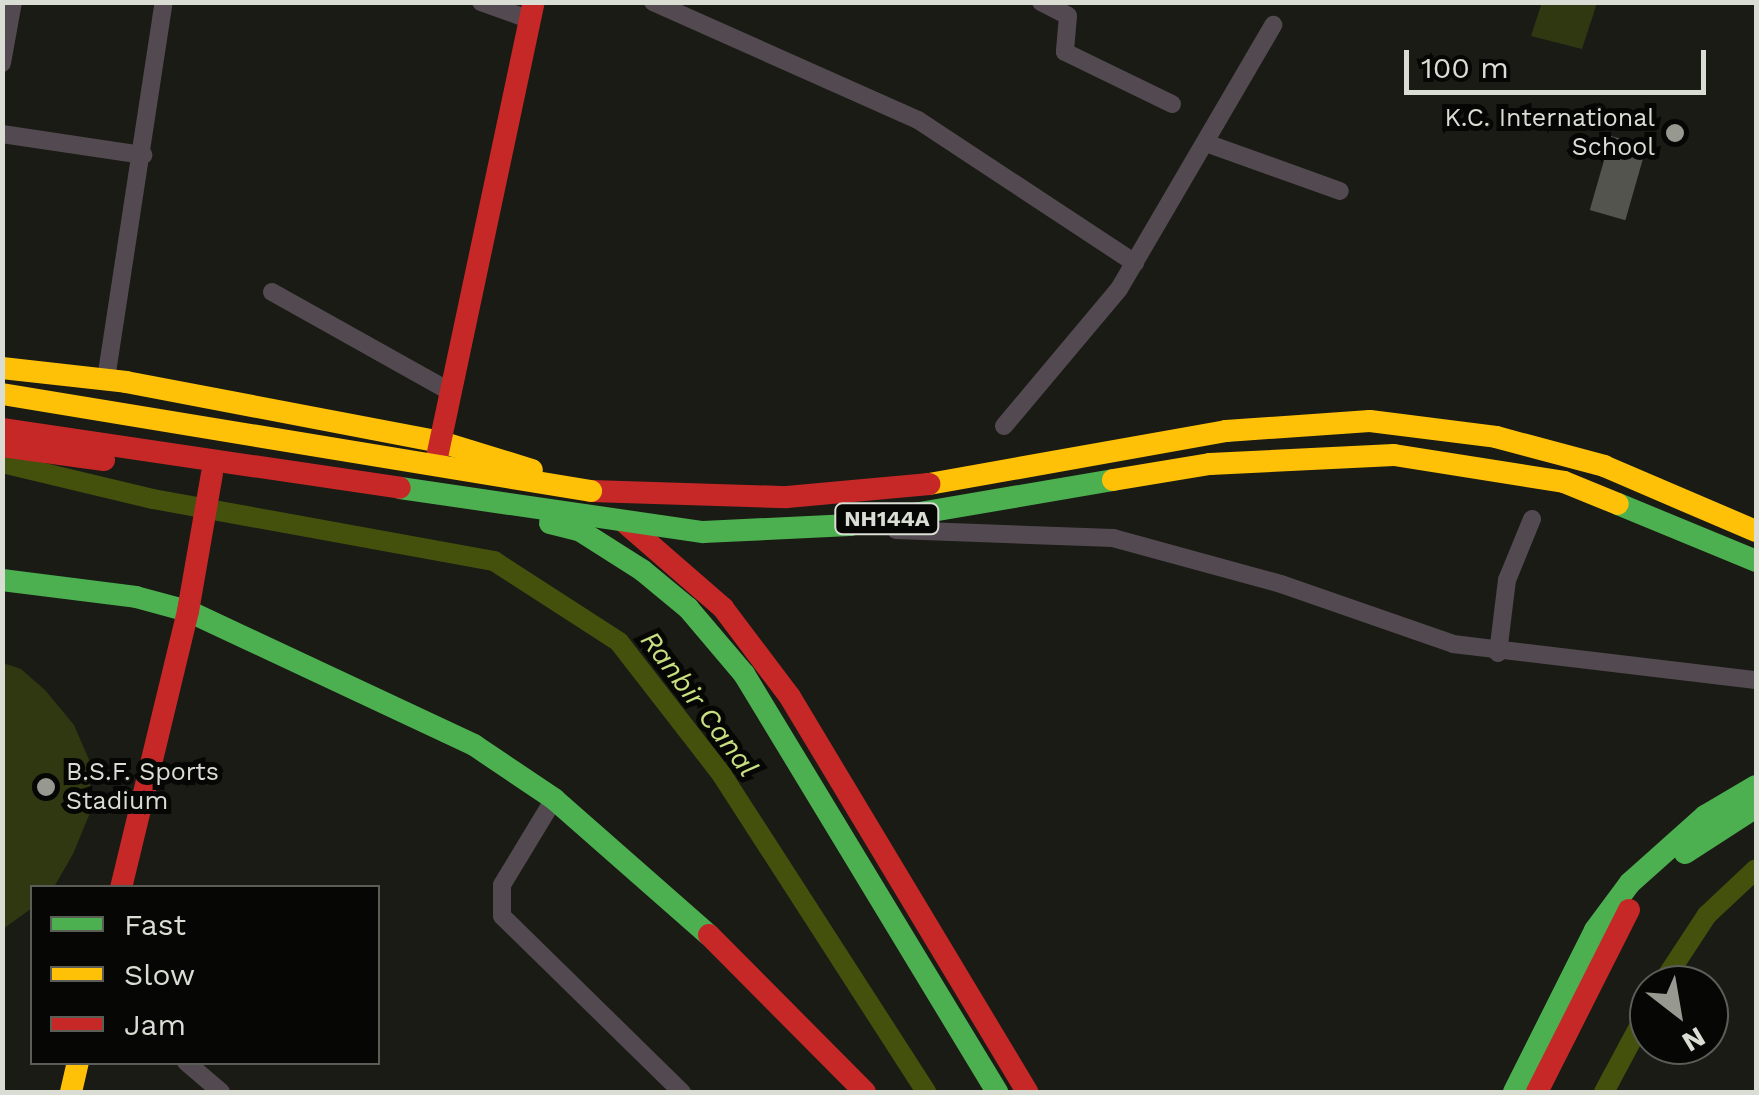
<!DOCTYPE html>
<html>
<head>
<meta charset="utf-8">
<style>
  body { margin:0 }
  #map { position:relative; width:1759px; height:1095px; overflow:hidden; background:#1a1b14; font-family:"Work Sans",sans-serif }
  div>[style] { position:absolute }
  .green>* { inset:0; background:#303811 }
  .canal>* { height:20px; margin:-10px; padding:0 10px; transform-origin:10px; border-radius:10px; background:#44510d }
  .building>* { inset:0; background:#53544e; transform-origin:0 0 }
  .street>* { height:18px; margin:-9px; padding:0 9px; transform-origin:9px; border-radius:9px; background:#534951 }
  .fast>* { height:22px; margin:-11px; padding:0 11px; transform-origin:11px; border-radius:11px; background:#4caf50 }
  .slow>* { height:22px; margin:-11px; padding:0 11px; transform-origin:11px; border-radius:11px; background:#ffc107 }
  .jam>* { height:22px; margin:-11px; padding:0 11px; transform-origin:11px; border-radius:11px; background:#c62828 }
  .fast-bridge>* { height:22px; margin:-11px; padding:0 11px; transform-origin:11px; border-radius:11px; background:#4caf50 }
  .slow-bridge>* { height:22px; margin:-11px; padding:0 11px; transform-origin:11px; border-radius:11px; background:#ffc107 }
  .jam-bridge>* { height:22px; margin:-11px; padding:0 11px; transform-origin:11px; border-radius:11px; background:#c62828 }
  .dots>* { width:28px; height:28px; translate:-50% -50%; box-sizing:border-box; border:5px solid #060704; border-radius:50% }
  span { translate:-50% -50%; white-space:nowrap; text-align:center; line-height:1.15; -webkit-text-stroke:10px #060704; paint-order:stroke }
  .shield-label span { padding:2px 8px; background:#060704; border:2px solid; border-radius:8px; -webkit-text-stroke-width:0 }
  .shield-label { font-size:22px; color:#daddd4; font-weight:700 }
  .poi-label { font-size:25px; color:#daddd4 }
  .right { translate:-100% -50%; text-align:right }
  .left { translate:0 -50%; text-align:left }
  .water-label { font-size:28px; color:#c9e080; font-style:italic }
  .frame { position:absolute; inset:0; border:5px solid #daddd4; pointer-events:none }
  .legend { position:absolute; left:30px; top:885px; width:350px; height:180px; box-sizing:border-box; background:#060704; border:2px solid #5b5d57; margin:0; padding:12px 18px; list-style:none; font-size:30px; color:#daddd4 }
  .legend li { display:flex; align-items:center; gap:20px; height:50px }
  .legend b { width:50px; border:2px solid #5b5d57 }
  .north { position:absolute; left:1629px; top:965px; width:100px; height:100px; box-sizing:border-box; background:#060704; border:2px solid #5b5d57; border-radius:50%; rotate:149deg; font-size:28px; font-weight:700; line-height:40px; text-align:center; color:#daddd4 }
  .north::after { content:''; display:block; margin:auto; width:35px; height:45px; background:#979991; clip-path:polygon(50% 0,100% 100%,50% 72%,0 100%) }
  .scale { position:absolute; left:1404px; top:50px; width:302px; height:45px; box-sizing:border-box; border:5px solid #daddd4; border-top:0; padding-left:12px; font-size:30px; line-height:35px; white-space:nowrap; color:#daddd4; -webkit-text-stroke:8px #060704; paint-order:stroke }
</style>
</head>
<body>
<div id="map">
  <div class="green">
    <i style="clip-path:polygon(1542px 2px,1597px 3px,1582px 49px,1531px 36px)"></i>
    <i style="clip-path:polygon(3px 663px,21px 669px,45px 690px,74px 725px,90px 762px,90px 813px,73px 854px,54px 887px,32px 888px,32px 908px,3px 929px)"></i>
  </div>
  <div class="canal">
    <i style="left:2px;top:463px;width:155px;rotate:13.4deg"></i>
    <i style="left:153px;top:499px;width:347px;rotate:10.3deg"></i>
    <i style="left:494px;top:561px;width:149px;rotate:32.9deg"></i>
    <i style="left:619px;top:642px;width:168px;rotate:52.2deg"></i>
    <i style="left:722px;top:775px;width:377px;rotate:57.2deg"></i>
    <i style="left:1661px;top:985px;width:84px;rotate:-56.7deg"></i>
    <i style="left:1707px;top:915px;width:67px;rotate:-43.2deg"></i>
    <i style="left:1604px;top:1092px;width:95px;rotate:-61.8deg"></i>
  </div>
  <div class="building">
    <i style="left:1611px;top:136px;width:37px;height:77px;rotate:16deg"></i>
  </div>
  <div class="street">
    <i style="left:481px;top:2px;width:53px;rotate:19.8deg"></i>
    <i style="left:653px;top:2px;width:290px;rotate:24deg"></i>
    <i style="left:918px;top:120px;width:260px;rotate:33.4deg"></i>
    <i style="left:1041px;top:2px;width:30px;rotate:27deg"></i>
    <i style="left:1068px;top:16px;width:36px;rotate:95deg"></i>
    <i style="left:1065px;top:52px;width:119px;rotate:25.9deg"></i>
    <i style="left:2px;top:63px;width:62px;rotate:-79.8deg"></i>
    <i style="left:2px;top:134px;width:143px;rotate:8.5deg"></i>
    <i style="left:1206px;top:143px;width:142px;rotate:19.7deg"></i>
    <i style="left:272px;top:292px;width:203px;rotate:29.2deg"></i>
    <i style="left:106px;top:379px;width:381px;rotate:-81.3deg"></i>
    <i style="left:1004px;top:426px;width:179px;rotate:-50deg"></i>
    <i style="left:1119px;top:289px;width:306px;rotate:-59.7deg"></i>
    <i style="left:896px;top:530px;width:217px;rotate:2.1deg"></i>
    <i style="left:1113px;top:538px;width:174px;rotate:15.3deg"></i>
    <i style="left:1281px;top:584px;width:182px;rotate:19.2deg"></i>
    <i style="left:1453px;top:644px;width:305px;rotate:6.8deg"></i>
    <i style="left:1498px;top:653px;width:74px;rotate:-83deg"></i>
    <i style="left:1507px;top:580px;width:66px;rotate:-67.7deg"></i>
    <i style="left:554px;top:799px;width:100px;rotate:121.2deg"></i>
    <i style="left:502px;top:885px;width:31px;rotate:90deg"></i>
    <i style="left:502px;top:916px;width:252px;rotate:44.4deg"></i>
    <i style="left:186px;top:1062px;width:46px;rotate:40.6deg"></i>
  </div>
  <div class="fast">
    <i style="left:550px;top:523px;width:30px;rotate:14deg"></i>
    <i style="left:579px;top:530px;width:75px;rotate:32.4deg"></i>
    <i style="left:642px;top:570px;width:60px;rotate:39.6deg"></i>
    <i style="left:688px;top:608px;width:87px;rotate:49.7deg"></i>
    <i style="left:744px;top:674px;width:489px;rotate:58.8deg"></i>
    <i style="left:2px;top:580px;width:135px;rotate:7.2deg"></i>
    <i style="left:136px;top:597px;width:54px;rotate:15.1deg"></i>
    <i style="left:188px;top:611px;width:316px;rotate:25.1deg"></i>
    <i style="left:474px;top:745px;width:97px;rotate:34deg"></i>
    <i style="left:554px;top:799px;width:206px;rotate:41.3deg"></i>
    <i style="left:1685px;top:853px;width:85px;rotate:-32.9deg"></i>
    <i style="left:1514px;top:1092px;width:181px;rotate:-63.4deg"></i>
    <i style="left:1595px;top:930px;width:59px;rotate:-53.3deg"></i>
    <i style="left:1630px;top:883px;width:101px;rotate:-41.8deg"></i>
    <i style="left:1705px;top:816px;width:59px;rotate:-30.5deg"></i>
  </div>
  <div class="slow">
    <i style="left:2px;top:368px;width:125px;rotate:6.4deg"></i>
    <i style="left:126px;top:382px;width:321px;rotate:10.8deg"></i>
    <i style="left:441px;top:442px;width:95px;rotate:17.1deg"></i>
    <i style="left:929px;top:484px;width:302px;rotate:-10.1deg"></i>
    <i style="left:1226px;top:431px;width:144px;rotate:-4deg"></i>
    <i style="left:1370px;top:421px;width:127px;rotate:7.2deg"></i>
    <i style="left:1496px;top:437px;width:112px;rotate:15deg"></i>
    <i style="left:1604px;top:466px;width:165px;rotate:23.2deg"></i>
    <i style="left:71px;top:1092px;width:31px;rotate:-77deg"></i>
  </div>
  <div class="jam">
    <i style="left:2px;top:446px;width:103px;rotate:7.8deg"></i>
    <i style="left:437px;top:457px;width:465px;rotate:-78deg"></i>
    <i style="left:591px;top:491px;width:196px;rotate:1.8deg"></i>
    <i style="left:787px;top:497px;width:143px;rotate:-5.2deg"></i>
    <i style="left:623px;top:521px;width:133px;rotate:41deg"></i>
    <i style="left:723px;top:608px;width:111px;rotate:53deg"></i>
    <i style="left:790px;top:697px;width:461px;rotate:59deg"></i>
    <i style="left:121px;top:888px;width:285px;rotate:-76.4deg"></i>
    <i style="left:188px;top:611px;width:139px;rotate:-80.1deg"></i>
    <i style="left:709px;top:935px;width:221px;rotate:45.2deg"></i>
    <i style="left:1537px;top:1092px;width:204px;rotate:-63.2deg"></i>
  </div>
  <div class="fast-bridge">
    <i style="left:400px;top:488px;width:306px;rotate:8.3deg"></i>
    <i style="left:703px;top:532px;width:147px;rotate:-2.7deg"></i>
    <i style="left:850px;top:525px;width:267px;rotate:-9.7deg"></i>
    <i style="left:1618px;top:504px;width:149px;rotate:22.4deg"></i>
  </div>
  <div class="slow-bridge">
    <i style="left:2px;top:394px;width:597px;rotate:9.35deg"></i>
    <i style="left:1113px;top:480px;width:98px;rotate:-9.4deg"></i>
    <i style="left:1210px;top:464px;width:184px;rotate:-2.8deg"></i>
    <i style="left:1394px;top:455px;width:172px;rotate:9deg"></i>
    <i style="left:1564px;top:482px;width:58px;rotate:22.2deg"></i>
  </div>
  <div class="jam-bridge">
    <i style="left:2px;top:429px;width:402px;rotate:8.4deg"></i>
  </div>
  <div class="dots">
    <i style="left:1675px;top:133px;background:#979991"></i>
    <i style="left:46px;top:787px;background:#979991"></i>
  </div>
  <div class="shield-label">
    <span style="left:887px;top:519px">NH144A</span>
  </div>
  <div class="poi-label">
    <span class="right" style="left:1655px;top:133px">K.C. International<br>School</span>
    <span class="left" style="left:66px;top:787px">B.S.F. Sports<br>Stadium</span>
  </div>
  <div class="water-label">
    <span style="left:699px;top:704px;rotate:53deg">Ranbir Canal</span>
  </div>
  <div class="frame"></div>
  <ul class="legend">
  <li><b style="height:12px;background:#4caf50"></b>Fast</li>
  <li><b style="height:12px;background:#ffc107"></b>Slow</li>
  <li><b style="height:12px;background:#c62828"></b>Jam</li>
  </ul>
  <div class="north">N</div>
  <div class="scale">100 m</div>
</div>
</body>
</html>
